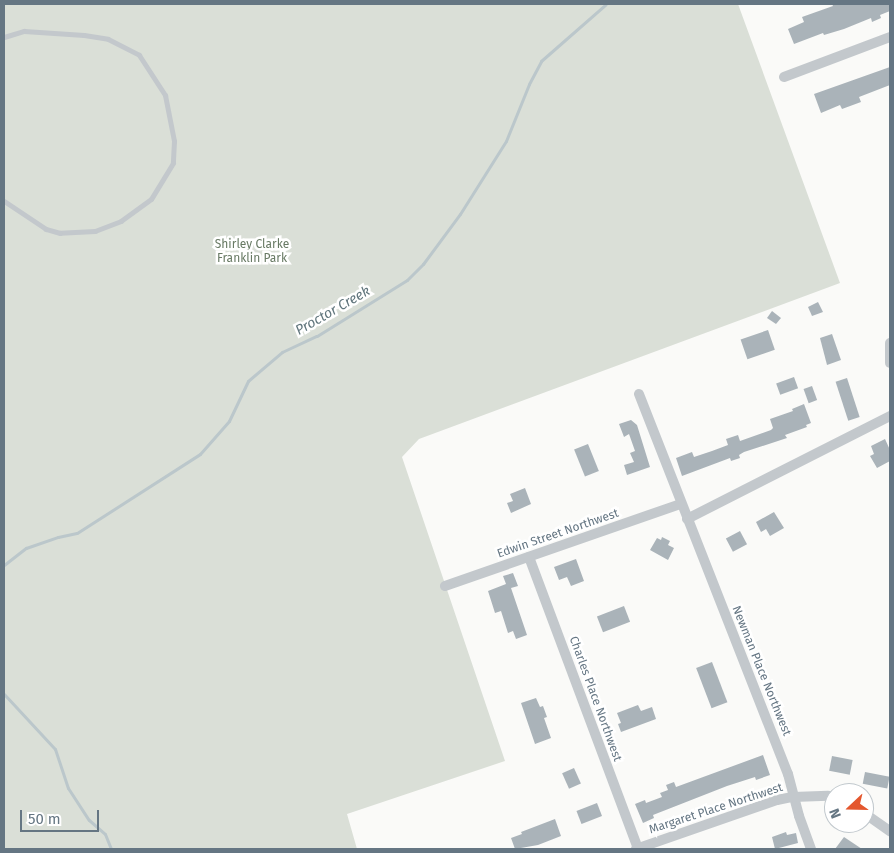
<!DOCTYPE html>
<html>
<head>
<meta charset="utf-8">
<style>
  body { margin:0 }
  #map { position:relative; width:894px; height:853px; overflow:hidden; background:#fafaf8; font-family:"Fira Sans",sans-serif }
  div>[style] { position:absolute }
  .green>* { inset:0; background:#dadfd7 }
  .stream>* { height:3px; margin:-1.5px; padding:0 1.5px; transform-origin:1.5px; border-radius:1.5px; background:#bbc7cb }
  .building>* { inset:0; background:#aab3b9; transform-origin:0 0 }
  .lane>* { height:5px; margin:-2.5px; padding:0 2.5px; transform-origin:2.5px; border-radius:2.5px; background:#c3c8cc }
  .street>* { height:10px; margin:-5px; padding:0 5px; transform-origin:5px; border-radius:5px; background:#c3c8cc }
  span { translate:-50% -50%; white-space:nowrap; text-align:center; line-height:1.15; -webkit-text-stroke:5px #fff; paint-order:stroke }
  .park-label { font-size:12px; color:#687a64 }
  .street-label { font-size:12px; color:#657683 }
  .water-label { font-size:14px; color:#60757c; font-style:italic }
  .frame { position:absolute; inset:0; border:5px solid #657683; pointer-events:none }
  .north { position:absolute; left:824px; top:783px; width:50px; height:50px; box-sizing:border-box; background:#fff; border:1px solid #c1c8cd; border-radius:50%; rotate:249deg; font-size:14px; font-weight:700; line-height:20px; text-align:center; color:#657683 }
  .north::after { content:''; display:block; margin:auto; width:18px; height:22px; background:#e4572e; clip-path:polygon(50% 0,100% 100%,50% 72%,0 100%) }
  .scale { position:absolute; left:20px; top:810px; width:79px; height:22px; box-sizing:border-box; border:2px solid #657683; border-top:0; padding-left:6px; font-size:15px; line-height:18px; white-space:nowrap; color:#657683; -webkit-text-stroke:4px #fff; paint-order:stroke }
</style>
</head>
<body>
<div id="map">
  <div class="green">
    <i style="clip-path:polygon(4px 4px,738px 4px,840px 283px,419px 439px,402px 457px,505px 761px,347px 814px,357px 849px,4px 849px)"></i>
  </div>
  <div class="stream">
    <i style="left:4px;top:565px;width:28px;rotate:-38deg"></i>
    <i style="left:26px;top:548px;width:34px;rotate:-19deg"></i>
    <i style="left:58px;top:537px;width:19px;rotate:-12deg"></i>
    <i style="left:77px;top:533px;width:146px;rotate:-32.7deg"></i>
    <i style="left:200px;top:454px;width:44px;rotate:-48.7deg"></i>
    <i style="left:229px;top:421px;width:44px;rotate:-64.6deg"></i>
    <i style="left:248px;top:381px;width:45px;rotate:-40.5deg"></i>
    <i style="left:282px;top:352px;width:38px;rotate:-25deg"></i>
    <i style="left:317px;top:336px;width:106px;rotate:-31.9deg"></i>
    <i style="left:407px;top:280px;width:23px;rotate:-45deg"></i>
    <i style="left:423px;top:264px;width:62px;rotate:-53.5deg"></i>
    <i style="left:460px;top:214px;width:86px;rotate:-57.8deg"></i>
    <i style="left:506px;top:141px;width:61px;rotate:-68deg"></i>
    <i style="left:529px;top:84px;width:26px;rotate:-62deg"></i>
    <i style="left:541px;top:61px;width:86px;rotate:-41.2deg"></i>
    <i style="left:4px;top:694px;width:75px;rotate:47.2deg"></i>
    <i style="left:55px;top:749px;width:41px;rotate:71.6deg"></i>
    <i style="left:68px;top:788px;width:38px;rotate:57deg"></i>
    <i style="left:89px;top:820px;width:21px;rotate:41deg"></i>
    <i style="left:105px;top:834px;width:16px;rotate:68deg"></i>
  </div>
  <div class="building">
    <i style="clip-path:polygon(832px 4px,890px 4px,890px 11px,880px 15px,881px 18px,872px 22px,871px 18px,844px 29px,824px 35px,823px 33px,794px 44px,788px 29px,804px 22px,802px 17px,833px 6px)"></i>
    <i style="clip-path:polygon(890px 67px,890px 85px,859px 97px,861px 102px,842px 109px,840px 105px,821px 113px,814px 94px)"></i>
    <i style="clip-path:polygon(818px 302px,823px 312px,812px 316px,808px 307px)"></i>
    <i style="clip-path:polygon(772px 311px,781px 318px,776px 324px,767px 318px)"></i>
    <i style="left:768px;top:330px;width:21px;height:29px;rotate:71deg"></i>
    <i style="clip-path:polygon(832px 334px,841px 360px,827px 365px,820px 338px)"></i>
    <i style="left:794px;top:377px;width:12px;height:19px;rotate:70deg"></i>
    <i style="left:847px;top:378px;width:41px;height:12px;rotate:72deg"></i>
    <i style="left:812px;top:386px;width:15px;height:9px;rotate:70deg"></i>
    <i style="clip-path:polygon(804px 404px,811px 423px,806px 425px,807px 427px,785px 435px,787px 438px,744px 452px,739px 455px,740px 458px,731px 461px,730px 458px,682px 476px,676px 458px,692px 452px,694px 457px,712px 451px,728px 445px,726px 439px,738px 435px,740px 441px,771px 430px,773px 428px,770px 419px,793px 411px,792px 409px)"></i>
    <i style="clip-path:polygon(631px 420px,637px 425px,650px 467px,627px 475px,624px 465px,634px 462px,630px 453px,635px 451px,629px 434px,624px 437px,619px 424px)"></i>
    <i style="clip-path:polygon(885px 439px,890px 450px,890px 461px,877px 468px,870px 456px,874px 454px,871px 446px)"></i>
    <i style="left:588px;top:444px;width:29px;height:15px;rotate:68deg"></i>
    <i style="clip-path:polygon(525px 488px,531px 504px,511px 513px,507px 503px,513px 501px,510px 494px)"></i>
    <i style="clip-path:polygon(774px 512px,784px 528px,770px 536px,766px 529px,761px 532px,756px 522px)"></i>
    <i style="left:740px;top:531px;width:15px;height:16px;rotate:62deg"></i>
    <i style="clip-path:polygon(662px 537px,670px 541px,668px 545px,674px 548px,668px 560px,650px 550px,657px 538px,661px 540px)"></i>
    <i style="clip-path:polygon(576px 559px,584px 581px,571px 586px,567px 577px,559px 580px,554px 567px)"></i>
    <i style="clip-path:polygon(513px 573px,518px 586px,511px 588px,527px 635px,516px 639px,513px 631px,508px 633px,501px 611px,495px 613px,488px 591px,506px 584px,503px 576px)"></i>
    <i style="left:624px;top:606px;width:17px;height:29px;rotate:69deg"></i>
    <i style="left:712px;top:662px;width:43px;height:17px;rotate:69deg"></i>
    <i style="clip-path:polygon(536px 698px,540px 707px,543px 706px,547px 717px,544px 718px,551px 738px,535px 744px,521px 703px)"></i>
    <i style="clip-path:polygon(638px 705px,641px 711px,652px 707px,656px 719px,621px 732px,618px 724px,621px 723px,617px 713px)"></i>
    <i style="clip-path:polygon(763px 755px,770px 775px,756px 780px,755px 777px,727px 786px,653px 815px,654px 818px,643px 823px,635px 804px,645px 800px,646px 803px,662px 797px,660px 793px,668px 790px,666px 785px,674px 782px,676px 787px)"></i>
    <i style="left:832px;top:756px;width:21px;height:15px;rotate:11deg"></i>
    <i style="left:574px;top:768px;width:17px;height:13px;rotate:66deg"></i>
    <i style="left:865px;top:772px;width:25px;height:12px;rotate:11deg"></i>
    <i style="left:597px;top:803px;width:14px;height:22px;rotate:69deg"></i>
    <i style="clip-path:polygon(555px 819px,561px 836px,538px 845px,515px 849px,511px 838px,522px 834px,521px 832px)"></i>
    <i style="clip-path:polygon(786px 832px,787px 835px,796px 833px,798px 843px,775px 849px,772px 837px)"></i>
    <i style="clip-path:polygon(844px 837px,862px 849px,835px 849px)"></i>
  </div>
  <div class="lane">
    <i style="left:4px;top:37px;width:21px;rotate:-17deg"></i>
    <i style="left:24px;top:31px;width:60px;rotate:3.8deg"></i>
    <i style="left:84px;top:35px;width:24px;rotate:9deg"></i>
    <i style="left:108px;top:39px;width:35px;rotate:27deg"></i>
    <i style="left:139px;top:55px;width:48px;rotate:57deg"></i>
    <i style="left:165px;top:95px;width:47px;rotate:78.9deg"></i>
    <i style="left:174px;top:141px;width:22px;rotate:93deg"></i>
    <i style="left:173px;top:163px;width:42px;rotate:121.4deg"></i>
    <i style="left:151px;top:199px;width:37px;rotate:144deg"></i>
    <i style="left:121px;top:221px;width:28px;rotate:159deg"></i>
    <i style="left:95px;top:231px;width:35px;rotate:177deg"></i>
    <i style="left:60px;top:233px;width:15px;rotate:-164deg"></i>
    <i style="left:46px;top:229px;width:50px;rotate:-146.3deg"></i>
  </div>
  <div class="street">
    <i style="left:784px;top:77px;width:113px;rotate:-20.7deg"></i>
    <i style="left:890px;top:343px;width:20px;rotate:90deg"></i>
    <i style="left:639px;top:394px;width:408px;rotate:68.6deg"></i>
    <i style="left:788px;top:774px;width:43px;rotate:75.3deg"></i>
    <i style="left:799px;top:816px;width:35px;rotate:70deg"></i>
    <i style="left:687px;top:519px;width:228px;rotate:-26.9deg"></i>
    <i style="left:529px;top:557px;width:312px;rotate:69.5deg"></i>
    <i style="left:445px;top:586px;width:249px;rotate:-19.2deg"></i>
    <i style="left:864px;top:813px;width:32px;rotate:35deg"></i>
    <i style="left:636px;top:849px;width:149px;rotate:-19.2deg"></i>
    <i style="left:777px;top:800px;width:16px;rotate:-11deg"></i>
    <i style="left:793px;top:797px;width:35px;rotate:-2deg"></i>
    <i style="left:828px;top:796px;width:6px;rotate:18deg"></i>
  </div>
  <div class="park-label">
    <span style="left:252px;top:252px">Shirley Clarke<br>Franklin Park</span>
  </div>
  <div class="street-label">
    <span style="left:558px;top:534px;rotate:-19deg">Edwin Street Northwest</span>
    <span style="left:761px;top:671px;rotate:68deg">Newman Place Northwest</span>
    <span style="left:595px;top:699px;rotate:70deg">Charles Place Northwest</span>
    <span style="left:716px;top:809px;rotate:-18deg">Margaret Place Northwest</span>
  </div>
  <div class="water-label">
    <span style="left:333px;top:311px;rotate:-30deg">Proctor Creek</span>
  </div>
  <div class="frame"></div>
  <div class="north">N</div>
  <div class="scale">50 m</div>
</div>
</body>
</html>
